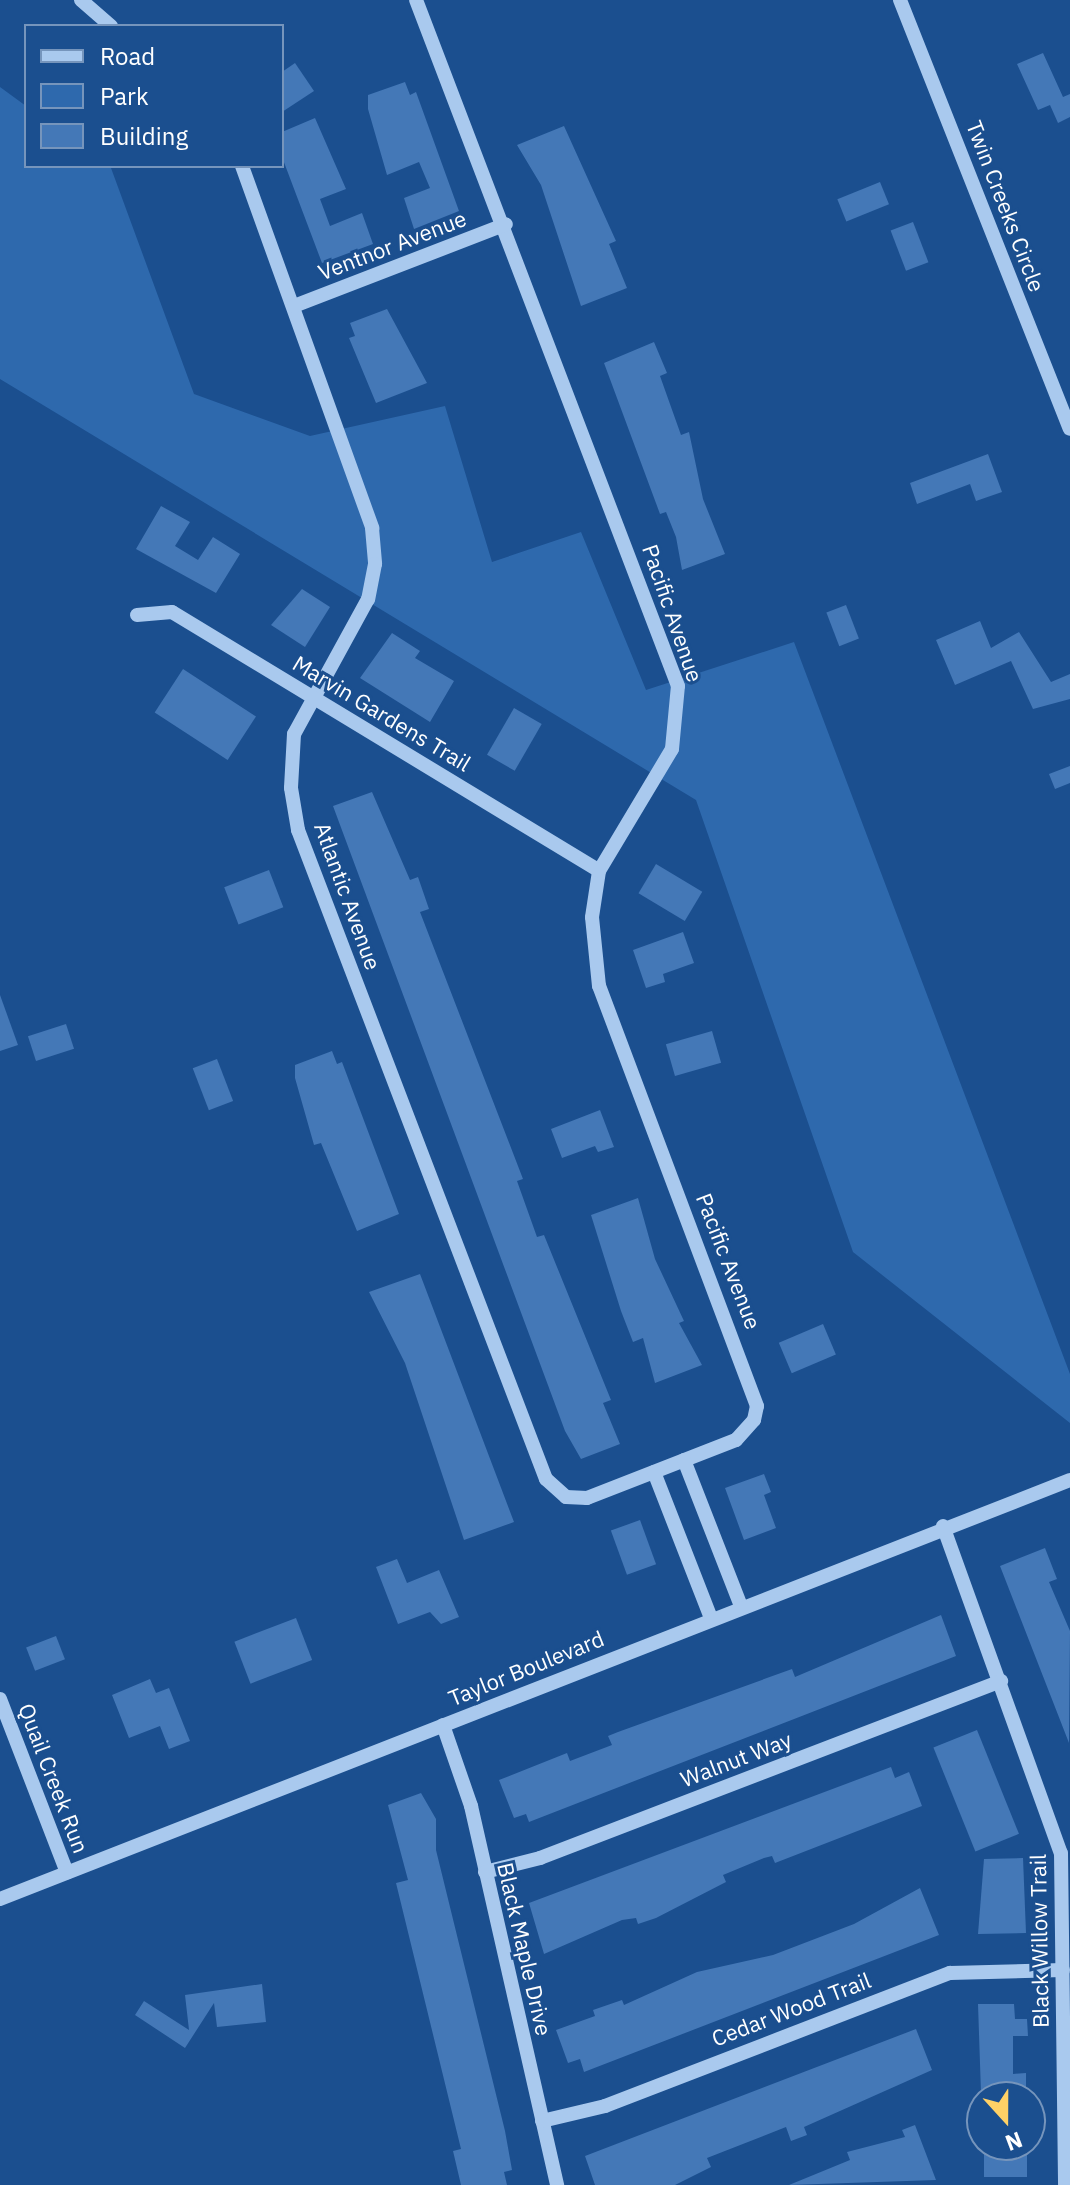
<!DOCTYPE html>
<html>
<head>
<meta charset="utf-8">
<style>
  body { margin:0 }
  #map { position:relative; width:1070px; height:2185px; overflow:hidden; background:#1b4f8f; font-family:"IBM Plex Sans",sans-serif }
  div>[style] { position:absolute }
  .green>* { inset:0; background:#2e69ad }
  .building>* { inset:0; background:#4478b7; transform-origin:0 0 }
  .minor>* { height:14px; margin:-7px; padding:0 7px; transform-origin:7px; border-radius:7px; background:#a9c9ee }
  span { translate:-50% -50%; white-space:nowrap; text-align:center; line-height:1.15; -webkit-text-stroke:6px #1b4f8f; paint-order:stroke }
  .street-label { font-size:22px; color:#fff }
  .legend { position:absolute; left:24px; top:24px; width:260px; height:144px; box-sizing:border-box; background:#1b4f8f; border:2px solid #7695bc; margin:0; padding:10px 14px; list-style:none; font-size:24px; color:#fff }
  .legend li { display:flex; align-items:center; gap:16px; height:40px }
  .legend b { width:40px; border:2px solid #7695bc }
  .north { position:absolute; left:966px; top:2081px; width:80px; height:80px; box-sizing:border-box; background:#1b4f8f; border:2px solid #7695bc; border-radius:50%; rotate:159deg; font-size:22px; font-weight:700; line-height:32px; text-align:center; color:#fff }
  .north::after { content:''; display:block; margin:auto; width:28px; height:36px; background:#ffd166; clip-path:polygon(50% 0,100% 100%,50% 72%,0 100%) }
</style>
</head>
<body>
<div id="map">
  <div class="green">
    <i style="clip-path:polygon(0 87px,26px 106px,26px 166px,111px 168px,194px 394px,310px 436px,445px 406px,492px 562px,581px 532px,646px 690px,794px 642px,1070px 1374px,1070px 1423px,853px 1252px,696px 800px,0 379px)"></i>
  </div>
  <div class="building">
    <i style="clip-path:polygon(1043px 53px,1063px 97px,1070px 94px,1070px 117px,1058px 123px,1050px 105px,1038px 110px,1017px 64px)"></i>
    <i style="clip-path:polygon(295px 63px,314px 91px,282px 112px,282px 72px)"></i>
    <i style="clip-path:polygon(405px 82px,410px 95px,416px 92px,459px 211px,414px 229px,404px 198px,430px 188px,419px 162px,387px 175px,368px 109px,368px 95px)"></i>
    <i style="clip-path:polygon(315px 118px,346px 189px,320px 199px,330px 226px,362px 213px,373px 244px,322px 263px,282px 157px,282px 132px)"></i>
    <i style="clip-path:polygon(564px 126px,616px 241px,609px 244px,627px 288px,581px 306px,541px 185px,517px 145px)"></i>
    <i style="left:880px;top:182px;width:24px;height:46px;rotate:68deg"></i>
    <i style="left:913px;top:222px;width:43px;height:24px;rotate:69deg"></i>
    <i style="clip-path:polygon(387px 309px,427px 383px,376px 403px,349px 338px,355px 336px,350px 323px)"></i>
    <i style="clip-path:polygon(654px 342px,667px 373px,660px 376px,681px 435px,689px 432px,703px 499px,725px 554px,682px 570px,676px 537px,666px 512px,660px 514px,604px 363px)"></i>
    <i style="clip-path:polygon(988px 454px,1002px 492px,976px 501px,970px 484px,917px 504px,910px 483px)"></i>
    <i style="clip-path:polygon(161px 506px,190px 522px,175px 546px,198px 560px,213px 537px,240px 554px,216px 593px,136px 549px)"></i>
    <i style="clip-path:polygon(302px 589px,330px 607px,305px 647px,271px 625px)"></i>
    <i style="left:846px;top:605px;width:36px;height:21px;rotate:69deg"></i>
    <i style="clip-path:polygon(980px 621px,991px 648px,1019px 632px,1051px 682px,1070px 674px,1070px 699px,1033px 709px,1011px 661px,955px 685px,936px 640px)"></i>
    <i style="clip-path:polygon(392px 633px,420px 651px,415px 658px,454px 681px,430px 722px,360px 678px)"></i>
    <i style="left:183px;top:669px;width:87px;height:52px;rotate:33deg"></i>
    <i style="left:514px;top:708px;width:32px;height:54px;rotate:30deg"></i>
    <i style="clip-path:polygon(1070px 766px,1070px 783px,1055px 789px,1049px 774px)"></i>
    <i style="clip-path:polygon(372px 792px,410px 880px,418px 877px,429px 909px,420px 912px,523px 1179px,517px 1181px,537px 1237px,544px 1235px,611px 1400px,603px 1403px,620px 1444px,581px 1459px,565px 1431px,333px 806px)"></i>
    <i style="left:656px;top:864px;width:54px;height:34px;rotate:31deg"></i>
    <i style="left:269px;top:870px;width:40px;height:48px;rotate:69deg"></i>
    <i style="clip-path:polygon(683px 932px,694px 963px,663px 974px,665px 982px,646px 988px,633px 950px)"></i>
    <i style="clip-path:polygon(0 995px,18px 1045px,0 1051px)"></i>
    <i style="left:66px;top:1024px;width:26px;height:40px;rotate:72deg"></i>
    <i style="left:712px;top:1031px;width:33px;height:48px;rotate:74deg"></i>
    <i style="clip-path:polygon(332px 1051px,337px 1064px,342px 1062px,399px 1214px,357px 1231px,321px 1143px,314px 1145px,295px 1078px,295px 1065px)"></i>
    <i style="left:217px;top:1059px;width:45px;height:26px;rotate:69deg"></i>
    <i style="clip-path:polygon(600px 1110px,614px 1147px,598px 1152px,595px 1146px,562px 1158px,551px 1129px)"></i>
    <i style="clip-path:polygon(638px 1198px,655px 1259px,684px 1321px,679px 1323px,702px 1365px,655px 1383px,643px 1338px,633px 1342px,621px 1311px,591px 1215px)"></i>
    <i style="clip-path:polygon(420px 1274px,514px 1522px,464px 1540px,405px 1363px,369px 1292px)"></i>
    <i style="left:823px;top:1324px;width:33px;height:48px;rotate:67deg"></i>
    <i style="clip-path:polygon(764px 1474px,771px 1492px,764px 1495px,776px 1528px,744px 1540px,725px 1488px)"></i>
    <i style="left:640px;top:1520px;width:47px;height:31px;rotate:70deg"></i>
    <i style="clip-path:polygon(1045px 1548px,1057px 1579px,1049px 1582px,1070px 1631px,1069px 1743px,1000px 1566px)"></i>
    <i style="clip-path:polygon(397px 1559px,407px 1583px,439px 1570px,459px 1617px,441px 1624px,430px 1612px,398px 1624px,376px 1567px)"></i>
    <i style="clip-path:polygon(941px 1615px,956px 1656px,529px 1822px,526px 1814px,514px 1818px,499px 1780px,567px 1753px,570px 1761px,612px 1745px,608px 1736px,618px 1732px,792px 1669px,795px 1677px)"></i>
    <i style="left:296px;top:1618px;width:45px;height:66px;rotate:69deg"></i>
    <i style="left:56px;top:1636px;width:25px;height:32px;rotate:69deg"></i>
    <i style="clip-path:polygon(150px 1679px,156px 1693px,169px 1688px,190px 1741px,169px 1749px,160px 1726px,129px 1738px,112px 1695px)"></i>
    <i style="left:977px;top:1730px;width:112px;height:47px;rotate:68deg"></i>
    <i style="clip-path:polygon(891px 1767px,895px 1778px,909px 1772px,922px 1806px,775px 1863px,772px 1856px,764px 1858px,723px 1875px,726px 1882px,656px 1918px,638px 1924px,636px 1918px,622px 1920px,544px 1954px,529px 1903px)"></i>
    <i style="clip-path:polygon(421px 1793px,436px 1819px,436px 1850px,505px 2131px,512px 2170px,504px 2172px,507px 2185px,461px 2185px,453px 2151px,461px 2149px,396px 1883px,408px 1880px,388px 1805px)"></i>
    <i style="clip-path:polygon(1023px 1858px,1026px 1933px,978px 1934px,984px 1859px)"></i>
    <i style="clip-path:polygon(920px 1888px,939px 1935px,584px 2072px,580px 2059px,568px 2063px,556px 2030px,595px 2016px,593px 2010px,622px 2000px,624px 2005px,697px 1972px,773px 1955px,854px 1924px)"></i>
    <i style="clip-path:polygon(262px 1984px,266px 2022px,217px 2027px,214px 2003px,185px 2048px,135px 2015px,144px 2001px,189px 2030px,185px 1995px)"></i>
    <i style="clip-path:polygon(978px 2004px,1014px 2004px,1015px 2019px,1027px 2019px,1028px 2036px,1013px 2036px,1013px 2074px,1026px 2073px,1026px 2092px,981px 2093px)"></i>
    <i style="clip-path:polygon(916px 2029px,932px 2070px,804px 2127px,807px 2135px,791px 2141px,786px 2127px,707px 2158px,711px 2167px,675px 2185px,595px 2185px,585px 2156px)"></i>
    <i style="clip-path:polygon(915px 2125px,936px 2180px,789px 2185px,850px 2160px,847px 2152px,905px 2137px,902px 2130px)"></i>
    <i style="left:984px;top:2145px;width:43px;height:32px"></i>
  </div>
  <div class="minor">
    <i style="left:81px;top:0;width:40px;rotate:41deg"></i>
    <i style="left:900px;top:0;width:461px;rotate:68.4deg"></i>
    <i style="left:242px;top:166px;width:385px;rotate:70.2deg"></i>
    <i style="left:372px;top:528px;width:36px;rotate:85deg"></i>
    <i style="left:375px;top:564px;width:36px;rotate:101deg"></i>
    <i style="left:368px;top:599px;width:154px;rotate:118.7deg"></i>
    <i style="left:294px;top:734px;width:54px;rotate:93.2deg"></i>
    <i style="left:291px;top:788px;width:43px;rotate:80.5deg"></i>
    <i style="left:298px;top:830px;width:695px;rotate:69.09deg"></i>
    <i style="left:546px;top:1479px;width:27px;rotate:42deg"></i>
    <i style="left:566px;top:1497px;width:21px;rotate:3deg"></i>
    <i style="left:587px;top:1498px;width:160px;rotate:-21.3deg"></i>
    <i style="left:736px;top:1440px;width:27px;rotate:-48deg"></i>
    <i style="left:754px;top:1420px;width:14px;rotate:-78deg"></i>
    <i style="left:757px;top:1406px;width:449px;rotate:-110.6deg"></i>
    <i style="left:599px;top:986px;width:69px;rotate:-95.8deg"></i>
    <i style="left:592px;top:917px;width:47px;rotate:-81.3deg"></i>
    <i style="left:599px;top:871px;width:142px;rotate:-59.1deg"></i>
    <i style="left:672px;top:749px;width:63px;rotate:-84.6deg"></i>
    <i style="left:678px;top:686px;width:734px;rotate:-110.9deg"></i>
    <i style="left:294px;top:306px;width:227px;rotate:-21.1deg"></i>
    <i style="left:137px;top:615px;width:35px;rotate:-5deg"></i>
    <i style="left:172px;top:612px;width:499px;rotate:31.2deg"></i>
    <i style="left:684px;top:1460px;width:157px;rotate:68.7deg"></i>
    <i style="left:654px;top:1472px;width:157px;rotate:68.7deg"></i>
    <i style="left:943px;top:1526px;width:348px;rotate:70.2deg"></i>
    <i style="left:1061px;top:1853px;width:332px;rotate:89.3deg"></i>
    <i style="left:0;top:1699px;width:186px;rotate:68.9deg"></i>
    <i style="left:443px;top:1725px;width:86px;rotate:70.9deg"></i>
    <i style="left:471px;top:1806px;width:389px;rotate:77.2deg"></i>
    <i style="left:485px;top:1872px;width:57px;rotate:-14.3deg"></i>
    <i style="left:540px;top:1858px;width:494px;rotate:-21deg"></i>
    <i style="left:0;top:1899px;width:1149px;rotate:-21.38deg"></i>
    <i style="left:542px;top:2121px;width:65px;rotate:-13.4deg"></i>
    <i style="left:605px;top:2106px;width:370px;rotate:-21.1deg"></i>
    <i style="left:950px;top:1973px;width:113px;rotate:-1.5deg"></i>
  </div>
  <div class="street-label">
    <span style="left:1006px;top:206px;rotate:69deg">Twin Creeks Circle</span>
    <span style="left:392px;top:245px;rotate:-21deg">Ventnor Avenue</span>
    <span style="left:673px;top:613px;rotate:71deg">Pacific Avenue</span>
    <span style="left:382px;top:713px;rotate:31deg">Marvin Gardens Trail</span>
    <span style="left:348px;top:896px;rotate:70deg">Atlantic Avenue</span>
    <span style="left:729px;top:1261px;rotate:69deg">Pacific Avenue</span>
    <span style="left:526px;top:1668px;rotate:-22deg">Taylor Boulevard</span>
    <span style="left:736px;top:1759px;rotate:-21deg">Walnut Way</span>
    <span style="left:54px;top:1778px;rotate:69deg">Quail Creek Run</span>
    <span style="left:1039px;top:1941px;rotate:-91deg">Black Willow Trail</span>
    <span style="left:525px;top:1949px;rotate:77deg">Black Maple Drive</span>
    <span style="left:791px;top:2009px;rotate:-21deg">Cedar Wood Trail</span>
  </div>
  <ul class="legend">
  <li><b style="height:10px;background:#a9c9ee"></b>Road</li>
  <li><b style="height:22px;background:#2e69ad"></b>Park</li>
  <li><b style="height:22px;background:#4478b7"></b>Building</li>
  </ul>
  <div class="north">N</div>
</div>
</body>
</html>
